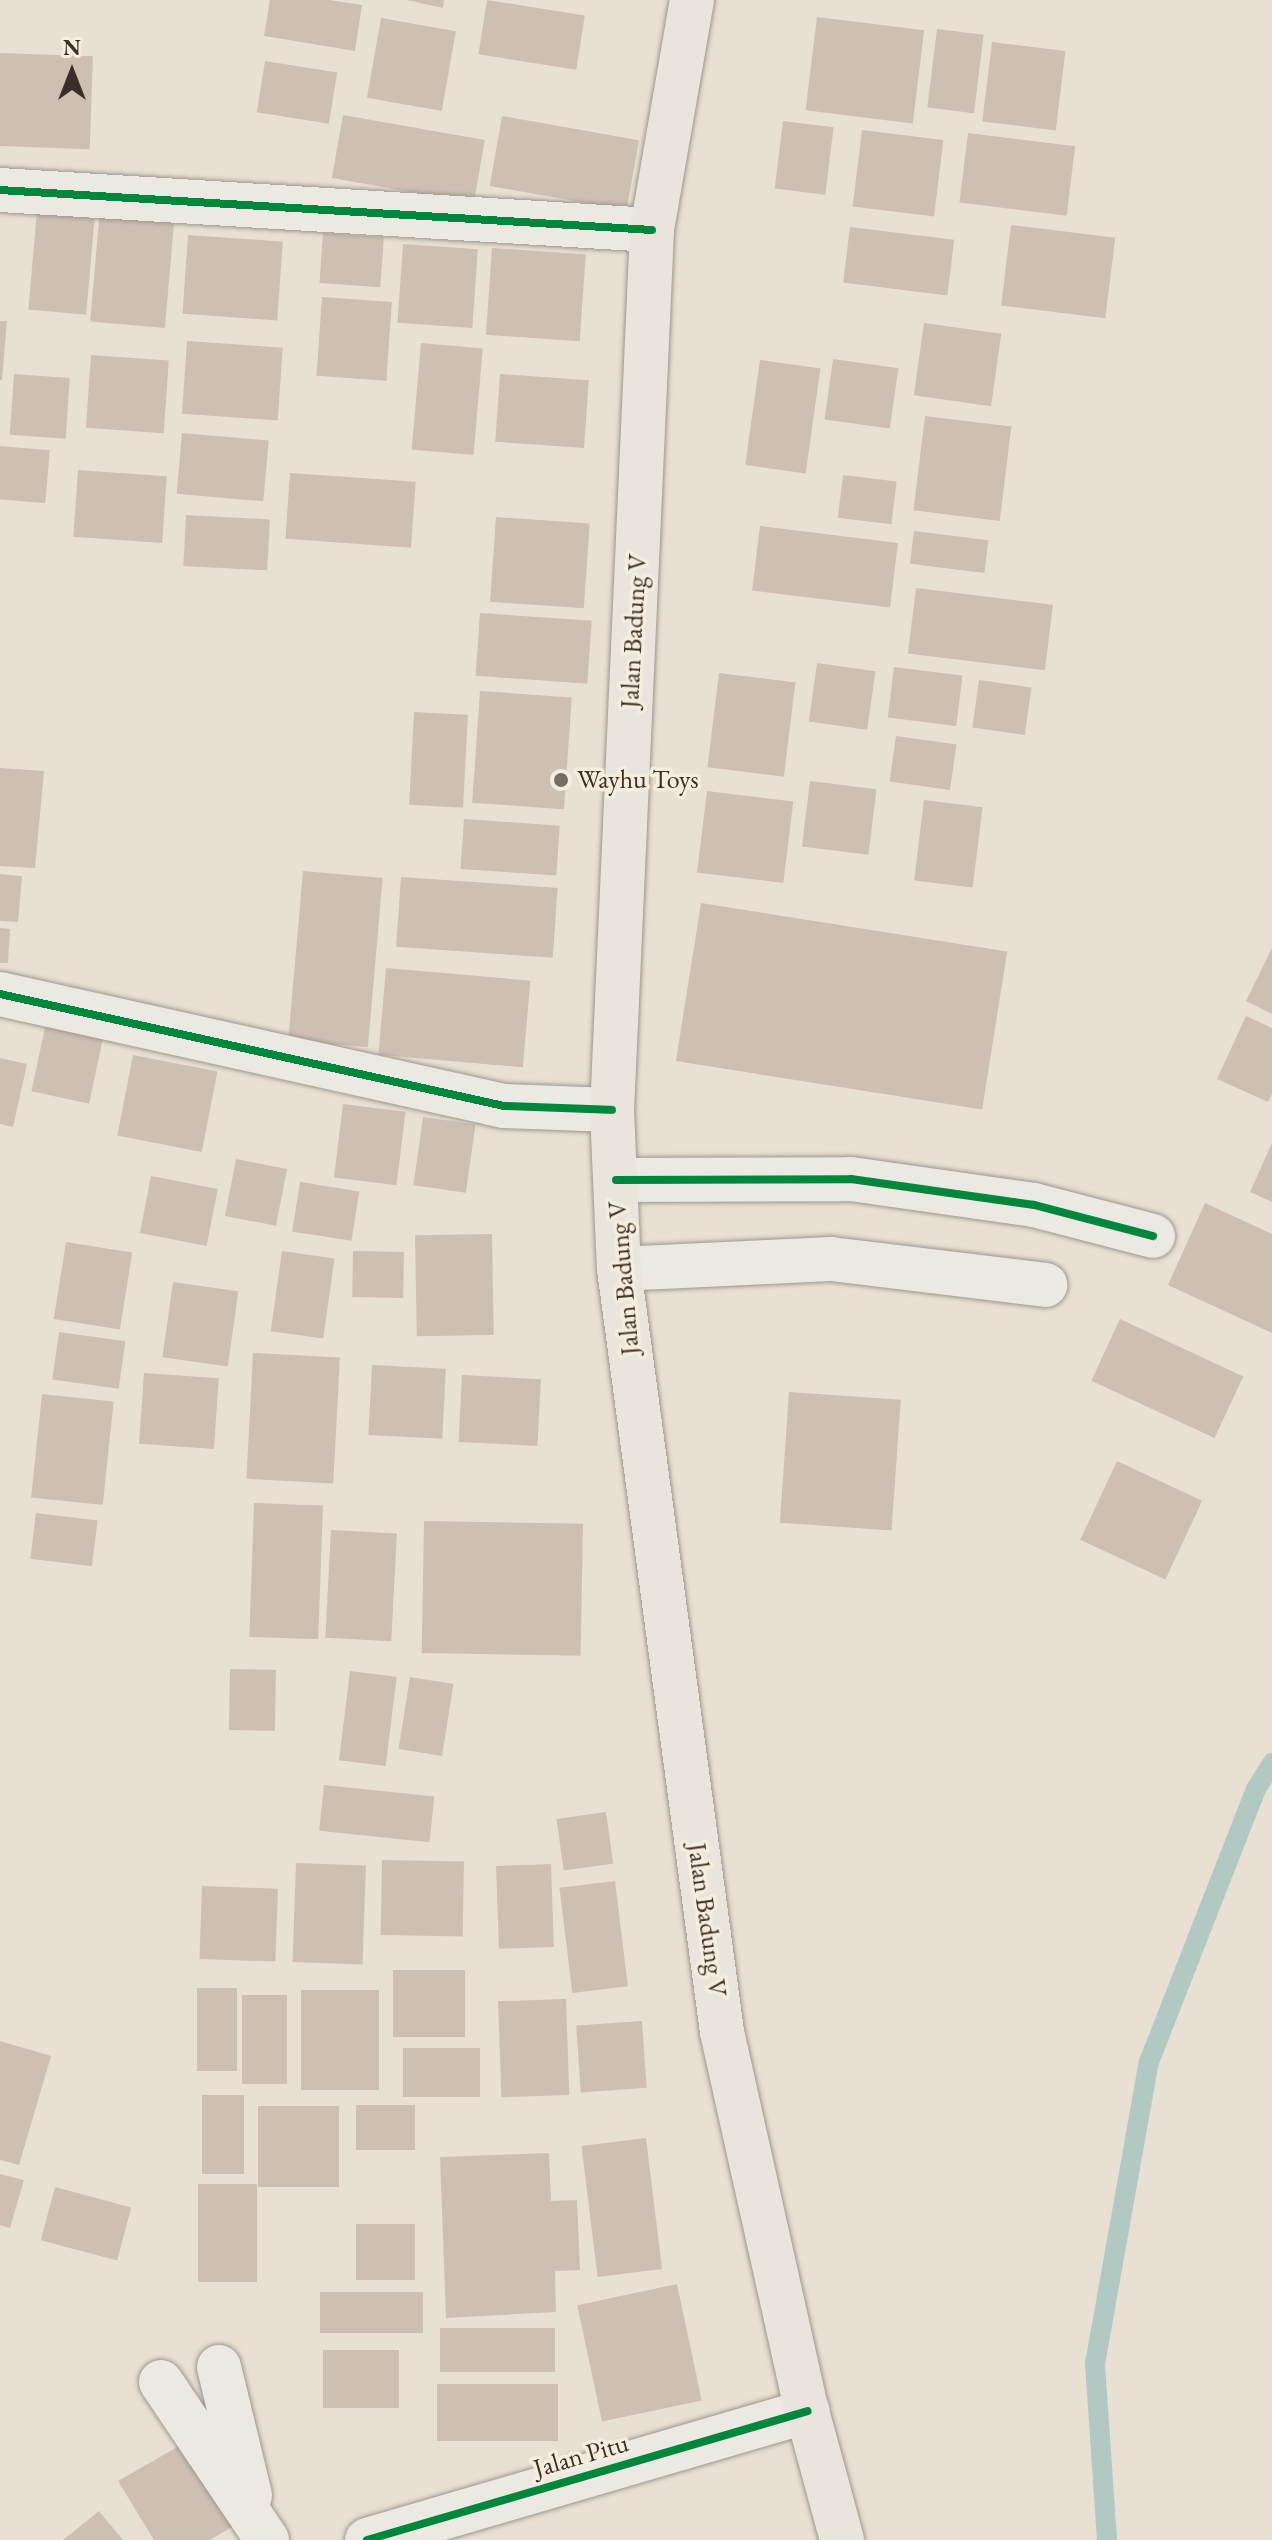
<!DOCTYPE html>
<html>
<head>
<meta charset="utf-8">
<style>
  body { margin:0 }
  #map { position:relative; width:1272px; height:2540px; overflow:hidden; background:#e8e0d2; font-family:"EB Garamond",serif }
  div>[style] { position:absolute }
  .stream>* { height:20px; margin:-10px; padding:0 10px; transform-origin:10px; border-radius:10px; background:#b2c8c2 }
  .building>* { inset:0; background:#cebfb3; transform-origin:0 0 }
  .roads { filter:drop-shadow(0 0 2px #9d978f) drop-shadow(0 0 2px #9d978f) }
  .minor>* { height:44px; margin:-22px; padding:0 22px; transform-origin:22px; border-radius:22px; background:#ece8e2 }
  .major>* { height:44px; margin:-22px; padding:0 22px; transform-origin:22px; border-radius:22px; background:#e9e5dd }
  .cycleway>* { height:8px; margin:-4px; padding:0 4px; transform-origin:4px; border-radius:4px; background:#00873e }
  .dots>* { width:22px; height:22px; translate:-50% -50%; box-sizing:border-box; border:4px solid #f5eddd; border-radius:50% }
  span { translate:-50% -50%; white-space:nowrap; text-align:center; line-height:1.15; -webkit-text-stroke:7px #f5eddd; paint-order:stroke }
  .street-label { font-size:26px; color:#3a2f27 }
  .poi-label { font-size:26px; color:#3a2f27 }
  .left { translate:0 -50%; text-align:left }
  .north { position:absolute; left:32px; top:32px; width:80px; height:80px; -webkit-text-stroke:6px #f5eddd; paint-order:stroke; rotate:0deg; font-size:22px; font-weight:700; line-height:32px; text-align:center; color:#3a2f27 }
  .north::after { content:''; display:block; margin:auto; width:28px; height:36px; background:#3a2f27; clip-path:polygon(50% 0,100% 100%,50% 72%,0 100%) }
</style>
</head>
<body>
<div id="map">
  <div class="stream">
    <i style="left:1107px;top:2540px;width:176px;rotate:-93.9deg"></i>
    <i style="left:1095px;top:2364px;width:307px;rotate:-79.9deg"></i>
    <i style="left:1149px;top:2062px;width:293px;rotate:-68.6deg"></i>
    <i style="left:1256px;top:1789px;width:31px;rotate:-58deg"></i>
  </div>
  <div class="building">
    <i style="clip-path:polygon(270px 0,329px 0,362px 5px,355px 51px,264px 36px)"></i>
    <i style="clip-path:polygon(407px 0,444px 0,443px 8px)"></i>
    <i style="left:487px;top:0;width:99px;height:55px;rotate:9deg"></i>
    <i style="left:817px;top:17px;width:108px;height:94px;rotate:7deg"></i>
    <i style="left:381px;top:18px;width:76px;height:81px;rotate:10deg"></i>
    <i style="left:937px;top:29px;width:47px;height:79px;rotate:7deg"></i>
    <i style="left:992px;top:42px;width:74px;height:80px;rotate:7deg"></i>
    <i style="left:0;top:53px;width:93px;height:93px;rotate:2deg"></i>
    <i style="left:265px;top:61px;width:73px;height:52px;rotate:9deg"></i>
    <i style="left:343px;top:115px;width:144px;height:64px;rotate:10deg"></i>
    <i style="left:502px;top:116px;width:139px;height:71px;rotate:10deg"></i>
    <i style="left:783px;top:121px;width:51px;height:68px;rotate:7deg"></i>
    <i style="left:862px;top:130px;width:82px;height:77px;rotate:7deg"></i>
    <i style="left:968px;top:133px;width:108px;height:70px;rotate:7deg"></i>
    <i style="left:100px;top:209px;width:75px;height:113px;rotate:5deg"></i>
    <i style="left:37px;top:211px;width:58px;height:99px;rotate:5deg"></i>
    <i style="left:1011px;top:225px;width:105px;height:81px;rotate:7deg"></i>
    <i style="left:850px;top:227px;width:105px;height:56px;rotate:7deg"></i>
    <i style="left:323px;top:233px;width:61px;height:50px;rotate:4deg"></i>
    <i style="left:188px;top:235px;width:95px;height:79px;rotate:4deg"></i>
    <i style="left:403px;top:244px;width:75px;height:79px;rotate:4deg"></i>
    <i style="left:492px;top:248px;width:94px;height:87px;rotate:4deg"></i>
    <i style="left:322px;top:297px;width:70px;height:79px;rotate:4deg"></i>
    <i style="clip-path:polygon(0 321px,7px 321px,2px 380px,0 380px)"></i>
    <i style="left:924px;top:323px;width:78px;height:73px;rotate:8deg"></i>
    <i style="left:187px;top:341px;width:96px;height:73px;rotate:4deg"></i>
    <i style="left:421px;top:343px;width:62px;height:107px;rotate:5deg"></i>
    <i style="left:91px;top:355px;width:78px;height:73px;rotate:4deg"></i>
    <i style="left:833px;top:359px;width:66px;height:61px;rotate:8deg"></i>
    <i style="left:760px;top:360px;width:61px;height:106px;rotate:8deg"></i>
    <i style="left:14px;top:374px;width:56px;height:61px;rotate:4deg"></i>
    <i style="left:500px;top:374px;width:89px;height:68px;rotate:4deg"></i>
    <i style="left:925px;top:416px;width:87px;height:95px;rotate:7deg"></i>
    <i style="left:182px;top:433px;width:87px;height:61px;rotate:5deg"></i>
    <i style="left:0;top:446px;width:50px;height:53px;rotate:5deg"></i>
    <i style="left:78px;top:470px;width:89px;height:67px;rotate:4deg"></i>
    <i style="left:290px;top:473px;width:126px;height:66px;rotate:4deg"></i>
    <i style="left:843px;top:475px;width:54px;height:43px;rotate:7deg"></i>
    <i style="left:186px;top:515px;width:84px;height:51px;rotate:3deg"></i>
    <i style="left:496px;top:517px;width:94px;height:85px;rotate:4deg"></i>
    <i style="left:760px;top:526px;width:139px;height:65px;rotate:7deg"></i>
    <i style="left:914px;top:531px;width:75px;height:33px;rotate:7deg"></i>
    <i style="left:916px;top:588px;width:138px;height:66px;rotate:7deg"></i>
    <i style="left:480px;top:613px;width:112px;height:63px;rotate:4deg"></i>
    <i style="left:817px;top:663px;width:59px;height:59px;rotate:8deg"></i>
    <i style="left:894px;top:667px;width:69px;height:51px;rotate:7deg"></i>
    <i style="left:719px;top:673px;width:77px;height:95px;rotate:7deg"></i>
    <i style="left:979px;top:680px;width:53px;height:48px;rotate:8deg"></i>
    <i style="left:480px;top:691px;width:92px;height:112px;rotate:4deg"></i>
    <i style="left:414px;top:712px;width:54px;height:93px;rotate:3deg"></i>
    <i style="left:896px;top:736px;width:61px;height:46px;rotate:8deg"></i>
    <i style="clip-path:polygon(0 768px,44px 771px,35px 868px,0 866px)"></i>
    <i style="left:810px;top:781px;width:67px;height:66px;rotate:7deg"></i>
    <i style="left:707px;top:791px;width:87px;height:82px;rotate:7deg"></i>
    <i style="left:924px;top:800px;width:59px;height:81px;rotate:7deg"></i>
    <i style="left:464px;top:819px;width:96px;height:50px;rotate:4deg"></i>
    <i style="left:303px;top:871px;width:80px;height:170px;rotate:5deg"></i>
    <i style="clip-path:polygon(0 874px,22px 876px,18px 922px,0 921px)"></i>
    <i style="left:401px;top:877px;width:157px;height:70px;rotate:4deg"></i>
    <i style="left:701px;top:903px;width:310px;height:160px;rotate:9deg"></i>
    <i style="clip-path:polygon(0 928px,10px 929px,8px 963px,0 963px)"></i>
    <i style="clip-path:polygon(1272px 948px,1272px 1014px,1246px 1001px)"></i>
    <i style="left:386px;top:968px;width:145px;height:87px;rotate:5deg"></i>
    <i style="clip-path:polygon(1246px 1016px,1272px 1028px,1272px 1094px,1268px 1102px,1217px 1079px)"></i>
    <i style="left:47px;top:1018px;width:59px;height:75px;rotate:12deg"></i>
    <i style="left:133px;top:1055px;width:86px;height:82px;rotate:11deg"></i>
    <i style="clip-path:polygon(0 1058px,27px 1064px,13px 1127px,0 1124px)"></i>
    <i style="left:343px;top:1104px;width:63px;height:74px;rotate:7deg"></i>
    <i style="left:423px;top:1117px;width:53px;height:69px;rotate:8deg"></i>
    <i style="clip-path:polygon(1272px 1143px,1272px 1202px,1250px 1192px)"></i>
    <i style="left:236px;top:1159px;width:52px;height:58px;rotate:11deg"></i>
    <i style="left:151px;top:1176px;width:68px;height:58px;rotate:11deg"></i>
    <i style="left:300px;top:1182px;width:60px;height:50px;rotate:9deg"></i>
    <i style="clip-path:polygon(1205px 1203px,1272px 1234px,1272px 1333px,1168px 1285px)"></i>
    <i style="left:492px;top:1234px;width:101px;height:77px;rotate:89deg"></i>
    <i style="left:66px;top:1242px;width:67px;height:78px;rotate:9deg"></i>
    <i style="left:282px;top:1251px;width:53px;height:81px;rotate:8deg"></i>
    <i style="left:353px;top:1251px;width:51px;height:46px;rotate:1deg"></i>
    <i style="left:173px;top:1282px;width:66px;height:76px;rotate:8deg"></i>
    <i style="left:1120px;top:1319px;width:136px;height:68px;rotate:25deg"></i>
    <i style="left:59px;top:1332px;width:67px;height:48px;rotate:8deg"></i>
    <i style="left:253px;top:1353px;width:87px;height:126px;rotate:3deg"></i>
    <i style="left:372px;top:1365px;width:74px;height:70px;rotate:3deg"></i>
    <i style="left:144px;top:1373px;width:75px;height:71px;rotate:4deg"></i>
    <i style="left:462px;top:1375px;width:79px;height:67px;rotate:3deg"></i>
    <i style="left:789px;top:1392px;width:112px;height:131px;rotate:4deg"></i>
    <i style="left:42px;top:1394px;width:72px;height:104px;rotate:6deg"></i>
    <i style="left:1117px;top:1461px;width:94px;height:87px;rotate:25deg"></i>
    <i style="left:254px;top:1503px;width:69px;height:134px;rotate:2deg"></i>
    <i style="left:36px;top:1513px;width:62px;height:46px;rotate:7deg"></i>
    <i style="left:424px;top:1521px;width:159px;height:132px;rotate:1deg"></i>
    <i style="left:331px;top:1530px;width:66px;height:108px;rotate:3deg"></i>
    <i style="left:230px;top:1669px;width:46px;height:61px;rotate:1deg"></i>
    <i style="left:350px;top:1671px;width:47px;height:90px;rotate:7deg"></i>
    <i style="left:410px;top:1677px;width:44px;height:73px;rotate:9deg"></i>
    <i style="left:324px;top:1785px;width:111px;height:46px;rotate:6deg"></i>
    <i style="left:606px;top:1812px;width:52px;height:50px;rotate:82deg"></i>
    <i style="left:382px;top:1860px;width:82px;height:75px;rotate:1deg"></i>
    <i style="left:296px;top:1863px;width:70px;height:99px;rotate:2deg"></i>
    <i style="left:551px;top:1864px;width:83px;height:55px;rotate:88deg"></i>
    <i style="left:615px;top:1881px;width:106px;height:56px;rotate:83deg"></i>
    <i style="left:202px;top:1886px;width:76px;height:73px;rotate:2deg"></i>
    <i style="left:393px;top:1970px;width:72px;height:67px"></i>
    <i style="left:197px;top:1988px;width:40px;height:83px"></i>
    <i style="left:301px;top:1990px;width:78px;height:100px"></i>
    <i style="left:242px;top:1995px;width:45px;height:89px"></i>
    <i style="left:566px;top:1999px;width:96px;height:68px;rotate:88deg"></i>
    <i style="left:642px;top:2021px;width:67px;height:66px;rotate:86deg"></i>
    <i style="clip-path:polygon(0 2041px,51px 2056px,19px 2165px,0 2160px)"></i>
    <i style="left:403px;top:2048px;width:77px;height:49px"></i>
    <i style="left:202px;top:2095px;width:42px;height:79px"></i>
    <i style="left:356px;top:2105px;width:59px;height:45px"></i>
    <i style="left:258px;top:2106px;width:81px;height:81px"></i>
    <i style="left:646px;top:2138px;width:132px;height:65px;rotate:83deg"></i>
    <i style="clip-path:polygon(549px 2153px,551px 2201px,577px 2200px,580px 2270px,555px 2271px,556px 2312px,446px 2318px,440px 2157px)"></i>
    <i style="clip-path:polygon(0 2174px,24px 2180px,10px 2228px,0 2225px)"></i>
    <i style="left:198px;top:2184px;width:59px;height:98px"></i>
    <i style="left:55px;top:2187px;width:79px;height:55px;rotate:15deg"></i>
    <i style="left:356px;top:2224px;width:59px;height:56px"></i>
    <i style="left:677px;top:2284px;width:119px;height:102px;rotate:78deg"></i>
    <i style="left:320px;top:2292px;width:103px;height:41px"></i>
    <i style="left:440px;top:2328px;width:115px;height:44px"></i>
    <i style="left:323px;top:2350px;width:76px;height:58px"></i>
    <i style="left:437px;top:2384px;width:121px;height:57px"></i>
    <i style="clip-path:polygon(186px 2442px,235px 2525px,210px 2540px,154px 2540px,118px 2481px)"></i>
    <i style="clip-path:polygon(99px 2511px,123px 2540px,63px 2540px)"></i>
  </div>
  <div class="roads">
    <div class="minor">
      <i style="left:0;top:190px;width:653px;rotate:3.51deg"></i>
      <i style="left:0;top:994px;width:516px;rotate:12.53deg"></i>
      <i style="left:504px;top:1106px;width:108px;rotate:2.1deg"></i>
      <i style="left:616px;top:1180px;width:235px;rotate:-0.2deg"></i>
      <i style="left:851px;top:1179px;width:185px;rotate:8.1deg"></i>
      <i style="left:1034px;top:1205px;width:123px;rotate:14.6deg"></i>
      <i style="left:619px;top:1269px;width:212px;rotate:-2.7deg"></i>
      <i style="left:831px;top:1259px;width:216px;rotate:6.9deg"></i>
      <i style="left:219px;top:2367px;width:132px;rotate:76.4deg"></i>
      <i style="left:161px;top:2382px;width:190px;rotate:56.1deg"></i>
      <i style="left:367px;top:2540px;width:459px;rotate:-16.3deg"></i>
    </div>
    <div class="major">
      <i style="left:692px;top:0;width:233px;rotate:99.9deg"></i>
      <i style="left:652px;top:230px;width:881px;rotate:92.6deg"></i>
      <i style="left:612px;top:1110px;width:159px;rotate:87.5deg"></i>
      <i style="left:619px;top:1269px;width:770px;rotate:82.31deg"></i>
      <i style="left:722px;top:2032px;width:388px;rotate:77.4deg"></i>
      <i style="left:807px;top:2411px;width:134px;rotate:74.8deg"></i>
    </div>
  </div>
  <div class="cycleway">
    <i style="left:0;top:190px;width:653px;rotate:3.51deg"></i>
    <i style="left:0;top:994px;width:516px;rotate:12.53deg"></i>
    <i style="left:504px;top:1106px;width:108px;rotate:2.1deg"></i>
    <i style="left:616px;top:1180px;width:235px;rotate:-0.2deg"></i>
    <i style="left:851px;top:1179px;width:185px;rotate:8.1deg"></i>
    <i style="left:1034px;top:1205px;width:123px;rotate:14.6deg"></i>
    <i style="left:367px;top:2540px;width:459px;rotate:-16.3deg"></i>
  </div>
  <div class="dots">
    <i style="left:561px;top:780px;background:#776d63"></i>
  </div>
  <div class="street-label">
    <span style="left:634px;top:631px;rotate:-87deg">Jalan Badung V</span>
    <span style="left:624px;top:1278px;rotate:-95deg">Jalan Badung V</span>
    <span style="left:707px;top:1920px;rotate:82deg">Jalan Badung V</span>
    <span style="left:581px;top:2456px;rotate:-16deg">Jalan Pitu</span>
  </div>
  <div class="poi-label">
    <span class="left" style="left:577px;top:780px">Wayhu Toys</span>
  </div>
  <div class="north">N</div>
</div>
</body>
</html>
